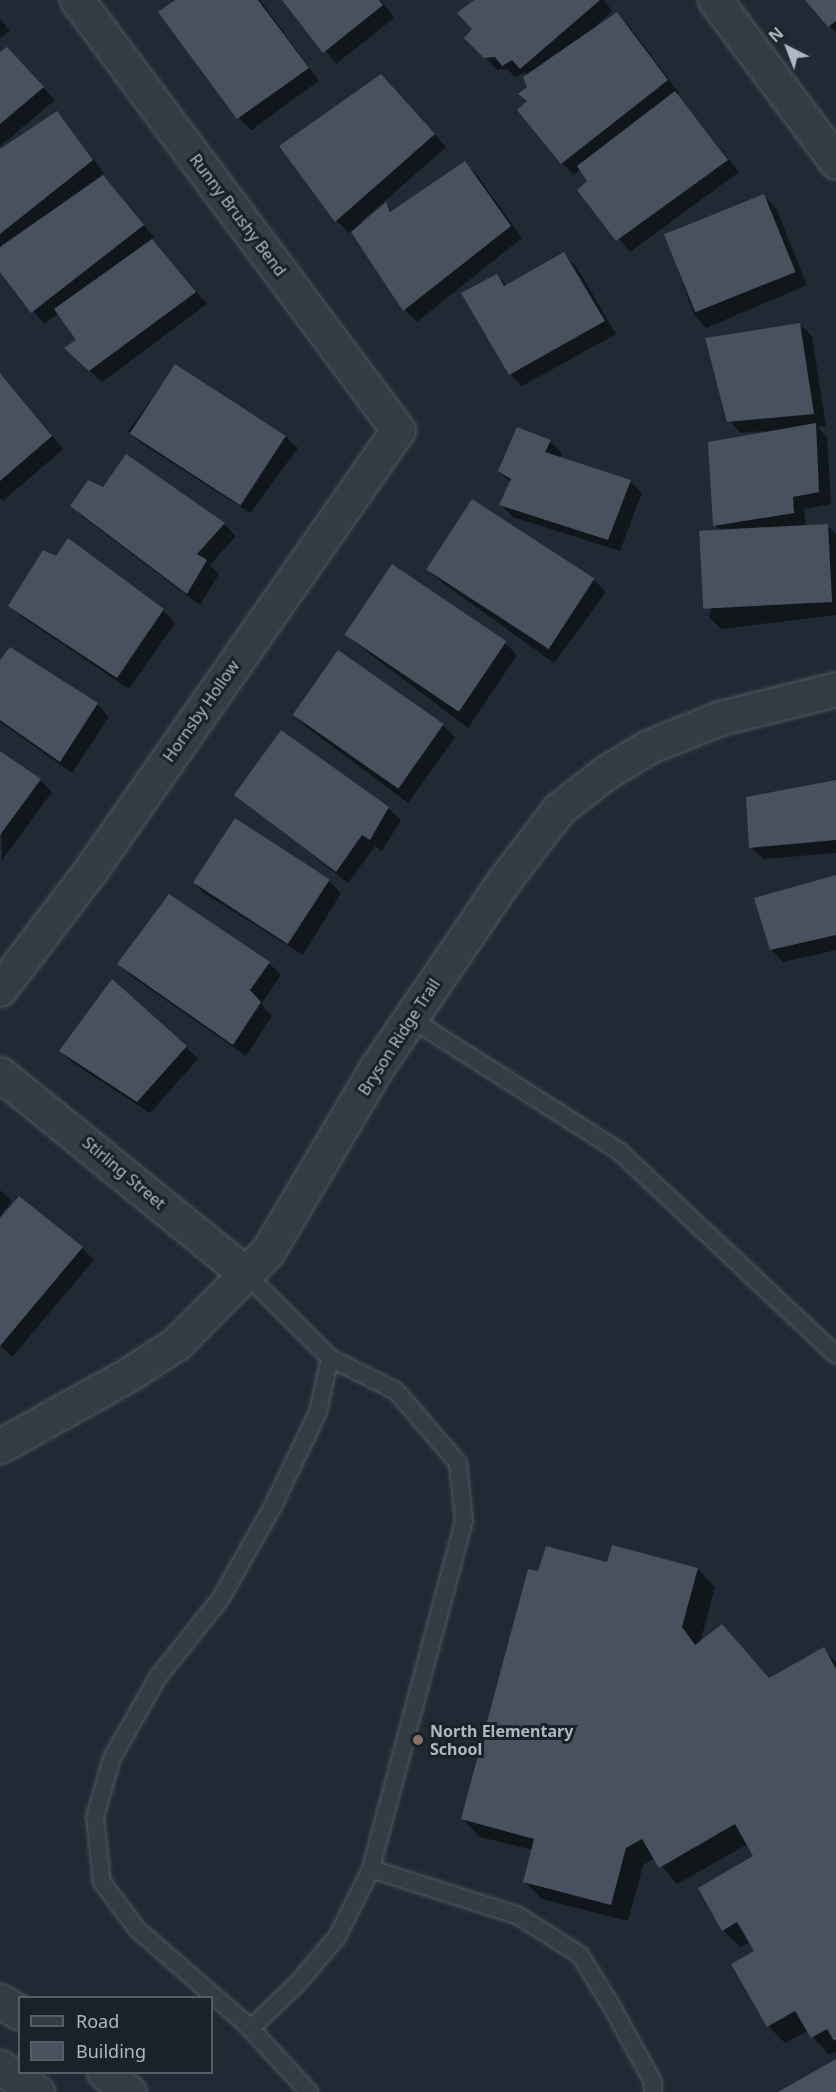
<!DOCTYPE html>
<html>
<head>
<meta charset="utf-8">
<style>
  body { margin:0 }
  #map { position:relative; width:836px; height:2092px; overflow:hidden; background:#202a34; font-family:"Noto Sans",sans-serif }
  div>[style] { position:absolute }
  .shadow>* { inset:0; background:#0007 }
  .building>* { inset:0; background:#47525e; transform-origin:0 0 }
  .roads { filter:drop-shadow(0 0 2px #515a63) drop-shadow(0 0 2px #515a63) }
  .lane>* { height:16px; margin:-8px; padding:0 8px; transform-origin:8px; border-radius:8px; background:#343c45 }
  .street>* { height:33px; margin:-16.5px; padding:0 16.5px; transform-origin:16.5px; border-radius:16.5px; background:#343c45 }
  .dots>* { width:16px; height:16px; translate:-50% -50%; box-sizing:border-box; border:3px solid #192129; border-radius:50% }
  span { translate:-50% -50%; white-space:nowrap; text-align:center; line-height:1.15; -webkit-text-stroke:6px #192129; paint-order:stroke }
  .street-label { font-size:16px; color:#aeb7c2 }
  .poi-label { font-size:16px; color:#aeb7c2; font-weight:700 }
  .left { translate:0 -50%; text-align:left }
  .legend { position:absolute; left:18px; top:1996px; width:195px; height:78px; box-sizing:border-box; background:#192129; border:2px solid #555d66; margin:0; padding:8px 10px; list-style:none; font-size:18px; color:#aeb7c2 }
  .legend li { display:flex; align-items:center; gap:12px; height:30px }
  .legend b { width:30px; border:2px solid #555d66 }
  .north { position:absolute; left:758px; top:18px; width:60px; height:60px; -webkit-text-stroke:4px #192129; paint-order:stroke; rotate:318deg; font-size:16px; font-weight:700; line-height:24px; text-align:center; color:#aeb7c2 }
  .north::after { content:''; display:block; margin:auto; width:21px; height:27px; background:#aeb7c2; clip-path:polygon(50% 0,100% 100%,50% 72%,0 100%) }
</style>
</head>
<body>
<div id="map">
  <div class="shadow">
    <i style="clip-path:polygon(178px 0,260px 0,319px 81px,251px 130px,239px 118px,160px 12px)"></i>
    <i style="clip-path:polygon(284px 0,381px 0,394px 18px,336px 64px)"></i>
    <i style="clip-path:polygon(477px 0,604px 0,612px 11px,597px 25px,598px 27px,617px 13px,629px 26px,679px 93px,677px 95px,739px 172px,630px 252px,579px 190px,589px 181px,581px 169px,574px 175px,562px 163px,528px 102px,528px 75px,525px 72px,515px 77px,507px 69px,497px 70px,466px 38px,474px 29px)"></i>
    <i style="clip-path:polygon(807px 0,836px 0,836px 32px,830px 26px)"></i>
    <i style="clip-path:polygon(0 19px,10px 31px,0 38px)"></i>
    <i style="clip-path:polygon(0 54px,19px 61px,55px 100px,0 146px)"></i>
    <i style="clip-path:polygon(393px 88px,446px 147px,361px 222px,363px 224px,386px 205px,393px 212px,465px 163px,477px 175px,522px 238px,417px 322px,405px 310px,352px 230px,349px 233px,337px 221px,281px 146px)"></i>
    <i style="clip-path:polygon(57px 113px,104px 173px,101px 175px,154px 237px,151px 240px,207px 304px,102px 382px,78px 360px,79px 340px,59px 313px,44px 324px,0 269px,0 150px)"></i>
    <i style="clip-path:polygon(764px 196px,776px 208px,807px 285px,706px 328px,694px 315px,667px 239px)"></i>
    <i style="clip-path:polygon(563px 254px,576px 266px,616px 334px,522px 386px,510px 374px,497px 275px,507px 286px)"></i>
    <i style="clip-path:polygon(799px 324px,812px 336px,826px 426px,817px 427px,827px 437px,831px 504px,804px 509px,806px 525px,778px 529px,778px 532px,828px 526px,836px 534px,836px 615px,721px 629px,709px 617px,728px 538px,715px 525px,765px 434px,764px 431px,741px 433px,729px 421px)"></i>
    <i style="clip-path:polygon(176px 366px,285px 436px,298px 448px,250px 513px,141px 443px,128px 431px)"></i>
    <i style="clip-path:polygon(0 373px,63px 449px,3px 501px,0 498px)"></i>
    <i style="clip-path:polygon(550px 441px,562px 453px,560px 458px,630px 481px,642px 493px,620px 551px,513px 517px,501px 505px,511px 483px,499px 471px)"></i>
    <i style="clip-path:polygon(103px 489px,224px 524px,236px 536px,210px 565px,219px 574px,200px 605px,84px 518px,72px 506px)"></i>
    <i style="clip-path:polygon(428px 569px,594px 580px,606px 592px,554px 663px,440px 581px)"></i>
    <i style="clip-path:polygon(10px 605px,163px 610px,175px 623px,129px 689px,22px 617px)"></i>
    <i style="clip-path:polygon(345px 632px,505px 643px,517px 655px,468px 728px,357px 644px)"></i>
    <i style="clip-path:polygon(338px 653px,443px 725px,455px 737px,408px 803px,305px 726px,293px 714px)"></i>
    <i style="clip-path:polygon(0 662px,97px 704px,109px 717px,72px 773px,0 722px)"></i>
    <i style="clip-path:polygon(0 753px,40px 780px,52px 792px,2px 860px)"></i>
    <i style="clip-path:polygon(836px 782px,836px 853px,763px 859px,751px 847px)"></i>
    <i style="clip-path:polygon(236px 795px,388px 808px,401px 820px,382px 851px,375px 846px,348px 883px)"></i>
    <i style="clip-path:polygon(836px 876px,836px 950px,783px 962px,771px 949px)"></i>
    <i style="clip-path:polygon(192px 881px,329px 881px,341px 893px,303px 955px,204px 893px)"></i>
    <i style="clip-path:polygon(269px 963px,281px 975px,261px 1004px,272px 1016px,246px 1056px,131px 976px,119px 964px)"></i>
    <i style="clip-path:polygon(186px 1047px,198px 1059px,150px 1113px,73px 1063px,61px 1051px)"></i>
    <i style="clip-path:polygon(0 1190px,12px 1201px,0 1216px)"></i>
    <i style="clip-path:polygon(0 1220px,82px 1248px,94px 1260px,12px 1357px,0 1345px)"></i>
    <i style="clip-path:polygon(608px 1564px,698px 1569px,715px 1587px,700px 1643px,722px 1626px,770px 1679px,824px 1649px,836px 1662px,836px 2051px,829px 2055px,808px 2031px,785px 2043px,768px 2026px,756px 1952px,750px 1942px,741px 1947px,723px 1930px,755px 1857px,748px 1844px,677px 1884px,655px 1858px,643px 1865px,628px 1921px,542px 1899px,524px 1881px,533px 1850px,480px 1837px,463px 1819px,539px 1573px)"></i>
  </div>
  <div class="building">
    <i style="clip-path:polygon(175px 0,258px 0,309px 68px,237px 119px,158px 12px)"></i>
    <i style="clip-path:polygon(282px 0,379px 0,383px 5px,323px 53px)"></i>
    <i style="clip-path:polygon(474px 0,600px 0,520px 69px,512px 60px,502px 66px,495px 57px,484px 58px,464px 38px,472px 29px,457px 13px)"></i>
    <i style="clip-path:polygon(805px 0,836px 0,836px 21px,828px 27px)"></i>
    <i style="clip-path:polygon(617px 12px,668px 80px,561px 164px,517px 110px,527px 101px,518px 94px,527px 87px,523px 77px)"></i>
    <i style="clip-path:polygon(7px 47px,44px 87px,0 124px,0 52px)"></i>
    <i style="clip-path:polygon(381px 74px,435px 134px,335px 222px,279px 146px)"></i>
    <i style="clip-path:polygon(675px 91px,728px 160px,616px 241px,577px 190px,587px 181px,577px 166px)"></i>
    <i style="clip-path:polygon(57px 111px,93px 160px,0 234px,0 149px)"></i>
    <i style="clip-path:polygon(465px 161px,511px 226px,403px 311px,351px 232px,386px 202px,390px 212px)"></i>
    <i style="clip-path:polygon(103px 175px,144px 225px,31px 313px,0 272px,0 247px)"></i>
    <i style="left:764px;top:194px;width:84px;height:108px;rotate:68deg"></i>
    <i style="clip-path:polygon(152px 239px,196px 292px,89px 371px,64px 348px,76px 340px,54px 309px)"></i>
    <i style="clip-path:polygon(564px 252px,605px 321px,509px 375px,461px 293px,497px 274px,504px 286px)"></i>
    <i style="clip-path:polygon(800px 323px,814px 414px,727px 422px,705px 338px)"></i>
    <i style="left:175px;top:364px;width:132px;height:83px;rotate:33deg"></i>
    <i style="clip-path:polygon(0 373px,52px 436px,0 481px)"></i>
    <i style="clip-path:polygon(816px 423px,819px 492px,793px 497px,794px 513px,713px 526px,708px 442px)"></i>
    <i style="clip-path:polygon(517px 427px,551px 440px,545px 452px,631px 480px,608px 540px,499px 505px,511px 479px,498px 471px)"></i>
    <i style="clip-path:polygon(126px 454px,225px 523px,197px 554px,207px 560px,187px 594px,70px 506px,88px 480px,103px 487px)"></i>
    <i style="left:472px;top:499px;width:146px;height:84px;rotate:33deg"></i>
    <i style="left:828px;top:524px;width:78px;height:129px;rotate:87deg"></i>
    <i style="clip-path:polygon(68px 538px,164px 609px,117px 678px,8px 606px,43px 550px,56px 556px)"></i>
    <i style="left:392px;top:564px;width:138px;height:85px;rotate:34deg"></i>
    <i style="clip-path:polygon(10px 647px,98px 703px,60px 762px,0 720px,0 660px)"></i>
    <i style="left:338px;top:650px;width:129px;height:79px;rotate:35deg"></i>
    <i style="clip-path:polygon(281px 730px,389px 807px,370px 840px,362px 835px,336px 872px,234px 795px)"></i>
    <i style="clip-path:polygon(0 751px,41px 779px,0 835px)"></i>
    <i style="clip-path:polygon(836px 780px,836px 840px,749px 848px,746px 797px)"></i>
    <i style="left:235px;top:818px;width:113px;height:77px;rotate:33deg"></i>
    <i style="clip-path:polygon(836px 875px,836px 935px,770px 950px,754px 898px)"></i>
    <i style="clip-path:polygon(169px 894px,270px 962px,250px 990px,261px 1002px,233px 1045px,117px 964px)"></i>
    <i style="clip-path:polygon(112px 979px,187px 1046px,137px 1102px,59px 1051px)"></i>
    <i style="clip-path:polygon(19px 1196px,83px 1247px,0 1346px,0 1218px)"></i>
    <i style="clip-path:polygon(612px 1545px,698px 1568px,682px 1627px,695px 1645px,722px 1624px,769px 1678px,824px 1647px,836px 1669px,836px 2039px,834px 2041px,827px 2029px,811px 2038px,795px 2011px,767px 2027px,731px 1964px,754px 1951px,737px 1922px,722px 1931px,698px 1888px,753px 1856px,735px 1824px,659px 1868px,642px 1839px,626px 1848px,611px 1905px,523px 1882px,534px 1839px,461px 1819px,528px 1569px,538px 1571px,546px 1546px,607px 1562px)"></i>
    <i style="clip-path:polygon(836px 2059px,836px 2092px,778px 2092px)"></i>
  </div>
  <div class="roads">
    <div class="lane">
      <i style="left:410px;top:1018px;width:249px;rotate:32.5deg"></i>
      <i style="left:620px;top:1152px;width:296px;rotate:43.2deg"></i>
      <i style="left:246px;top:1274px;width:119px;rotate:45deg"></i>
      <i style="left:330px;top:1358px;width:74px;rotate:26.6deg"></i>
      <i style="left:396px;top:1391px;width:95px;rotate:49.3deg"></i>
      <i style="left:458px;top:1463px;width:58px;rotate:84.1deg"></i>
      <i style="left:464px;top:1521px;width:360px;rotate:105deg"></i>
      <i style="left:371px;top:1869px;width:153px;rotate:17.5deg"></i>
      <i style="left:517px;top:1915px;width:75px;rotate:32.4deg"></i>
      <i style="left:580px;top:1955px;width:61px;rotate:58.4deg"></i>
      <i style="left:612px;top:2007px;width:85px;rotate:61.3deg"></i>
      <i style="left:653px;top:2082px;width:10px;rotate:90deg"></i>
      <i style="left:250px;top:2029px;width:65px;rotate:-43.8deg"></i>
      <i style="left:297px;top:1984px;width:62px;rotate:-49.6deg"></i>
      <i style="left:337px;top:1937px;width:76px;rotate:-63.4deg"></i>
      <i style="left:309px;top:2092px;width:93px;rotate:-132.8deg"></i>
      <i style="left:246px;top:2024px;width:145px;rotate:-138.9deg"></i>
      <i style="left:137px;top:1929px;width:59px;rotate:-126.7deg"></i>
      <i style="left:102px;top:1882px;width:65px;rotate:-96.1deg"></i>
      <i style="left:95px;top:1817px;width:61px;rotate:-73.9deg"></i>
      <i style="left:112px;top:1758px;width:93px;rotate:-60.4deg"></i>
      <i style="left:158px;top:1677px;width:101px;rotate:-51.4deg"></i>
      <i style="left:221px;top:1598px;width:106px;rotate:-60.5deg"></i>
      <i style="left:273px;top:1506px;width:104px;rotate:-64.4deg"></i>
      <i style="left:318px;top:1412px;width:55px;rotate:-77.5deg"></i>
    </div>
    <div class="street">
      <i style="left:715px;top:0;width:202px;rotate:53.2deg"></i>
      <i style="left:0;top:989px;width:148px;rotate:-52.7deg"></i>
      <i style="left:90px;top:871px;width:538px;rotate:-55.07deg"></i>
      <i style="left:398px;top:430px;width:537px;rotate:-126.74deg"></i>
      <i style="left:0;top:1074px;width:317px;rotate:39.1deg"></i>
      <i style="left:0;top:1446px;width:150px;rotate:-29.1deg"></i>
      <i style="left:131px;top:1373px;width:55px;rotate:-33.1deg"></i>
      <i style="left:177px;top:1343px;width:129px;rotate:-45.3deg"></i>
      <i style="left:268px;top:1251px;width:214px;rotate:-59.4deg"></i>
      <i style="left:377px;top:1067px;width:224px;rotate:-55.7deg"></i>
      <i style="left:503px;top:882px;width:91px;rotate:-52.6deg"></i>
      <i style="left:558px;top:810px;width:60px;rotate:-38.2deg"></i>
      <i style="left:605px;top:773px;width:52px;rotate:-31deg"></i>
      <i style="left:650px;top:746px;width:75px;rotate:-21.8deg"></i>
      <i style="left:720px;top:718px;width:120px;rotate:-14deg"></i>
      <i style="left:0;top:2001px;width:23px;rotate:31deg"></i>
      <i style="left:0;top:2067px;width:45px;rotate:34deg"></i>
      <i style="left:104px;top:2072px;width:32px;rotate:39deg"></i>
    </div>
  </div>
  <div class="dots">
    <i style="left:418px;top:1740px;background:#8d6e63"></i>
  </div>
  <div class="street-label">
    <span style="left:238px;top:215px;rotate:53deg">Runny Brushy Bend</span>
    <span style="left:201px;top:711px;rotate:-55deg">Hornsby Hollow</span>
    <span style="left:399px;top:1037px;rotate:-57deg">Bryson Ridge Trail</span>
    <span style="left:124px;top:1173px;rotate:40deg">Stirling Street</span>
  </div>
  <div class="poi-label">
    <span class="left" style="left:430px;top:1740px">North Elementary<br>School</span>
  </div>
  <ul class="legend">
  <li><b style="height:8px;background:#343c45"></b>Road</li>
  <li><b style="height:16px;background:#47525e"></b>Building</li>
  </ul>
  <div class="north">N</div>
</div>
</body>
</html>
